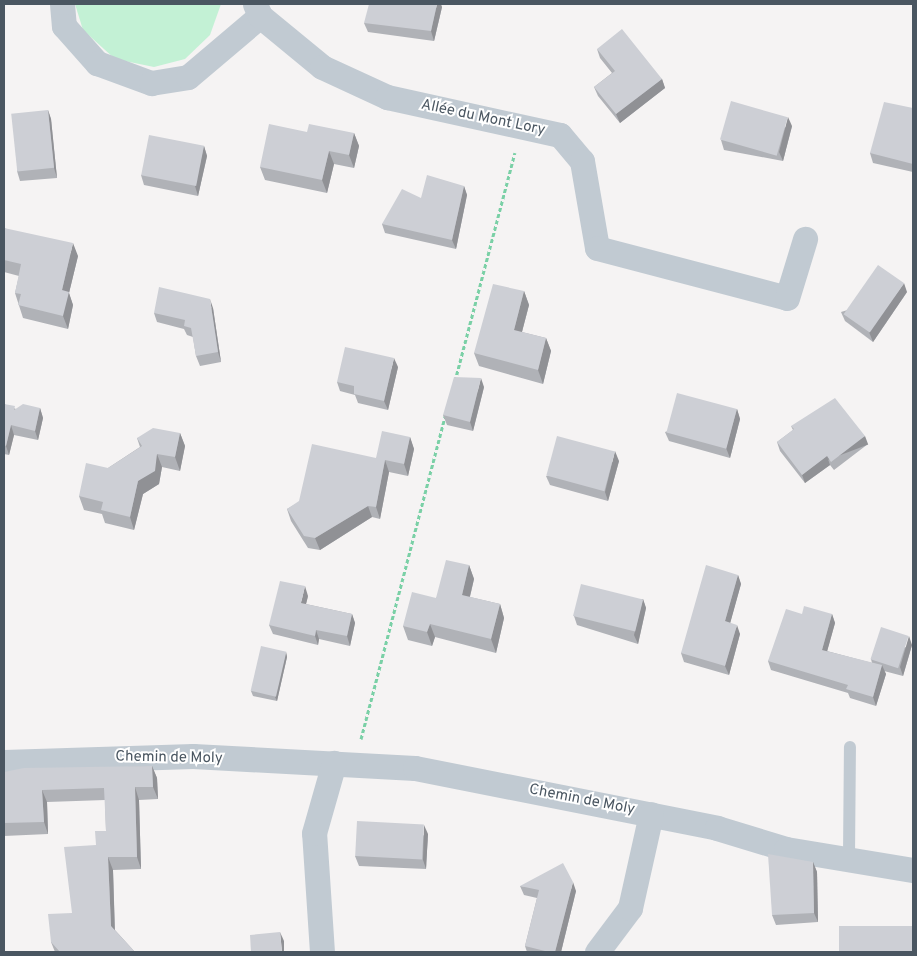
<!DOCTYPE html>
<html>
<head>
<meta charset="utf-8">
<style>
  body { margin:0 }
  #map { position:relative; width:917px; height:956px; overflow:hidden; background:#f5f3f3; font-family:Overpass,sans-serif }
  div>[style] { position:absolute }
  .green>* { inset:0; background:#c3f1d5 }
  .path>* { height:3px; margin-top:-1.5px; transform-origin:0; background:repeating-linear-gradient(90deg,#7ad0a6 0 4px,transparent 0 6.5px) }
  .service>* { height:12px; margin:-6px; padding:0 6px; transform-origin:6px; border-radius:6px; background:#c1cad2 }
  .minor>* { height:25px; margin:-12.5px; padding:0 12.5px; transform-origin:12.5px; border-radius:12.5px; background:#c1cad2 }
  .wall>* { inset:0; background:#b0b2b7 }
  .shaded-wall>* { inset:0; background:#909195; transform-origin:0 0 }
  .building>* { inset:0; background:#cdcfd5; transform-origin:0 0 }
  span { translate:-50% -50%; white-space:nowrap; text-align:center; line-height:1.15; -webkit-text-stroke:4px #fff; paint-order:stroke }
  .street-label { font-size:15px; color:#4a5661 }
  .frame { position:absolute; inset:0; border:5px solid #4a5661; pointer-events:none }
</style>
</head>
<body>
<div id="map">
  <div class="green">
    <i style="clip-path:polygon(75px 4px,221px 4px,210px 35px,185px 59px,154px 67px,115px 59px,83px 30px)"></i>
  </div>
  <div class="path">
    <i style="left:455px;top:381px;width:236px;rotate:-75.3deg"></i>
    <i style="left:361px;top:739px;width:334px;rotate:-75.4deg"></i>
  </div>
  <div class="service">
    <i style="left:849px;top:856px;width:109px;rotate:-89.5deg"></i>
  </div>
  <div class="minor">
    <i style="left:62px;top:4px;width:22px;rotate:85deg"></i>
    <i style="left:64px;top:26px;width:50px;rotate:48.3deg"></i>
    <i style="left:97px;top:63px;width:58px;rotate:20.3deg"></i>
    <i style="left:151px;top:83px;width:37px;rotate:-9deg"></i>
    <i style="left:188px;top:77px;width:94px;rotate:-40.3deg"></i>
    <i style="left:255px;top:4px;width:13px;rotate:67deg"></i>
    <i style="left:260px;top:16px;width:80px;rotate:39.4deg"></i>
    <i style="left:322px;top:67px;width:72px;rotate:24.8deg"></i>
    <i style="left:387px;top:97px;width:177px;rotate:12.4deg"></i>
    <i style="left:560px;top:135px;width:34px;rotate:50deg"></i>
    <i style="left:582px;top:161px;width:88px;rotate:80.2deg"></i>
    <i style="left:597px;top:248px;width:196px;rotate:14.7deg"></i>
    <i style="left:787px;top:298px;width:62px;rotate:-73deg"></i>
    <i style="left:4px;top:762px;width:189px;rotate:-1.8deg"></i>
    <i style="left:193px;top:756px;width:222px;rotate:3.1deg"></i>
    <i style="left:415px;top:768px;width:308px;rotate:11.2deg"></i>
    <i style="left:717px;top:828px;width:72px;rotate:16.9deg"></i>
    <i style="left:786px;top:849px;width:129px;rotate:9.4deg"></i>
    <i style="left:322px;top:952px;width:119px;rotate:-93.8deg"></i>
    <i style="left:314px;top:833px;width:73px;rotate:-74.1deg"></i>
    <i style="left:597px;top:952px;width:55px;rotate:-53.1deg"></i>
    <i style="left:630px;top:908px;width:96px;rotate:-77.4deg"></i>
  </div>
  <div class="wall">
    <i style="clip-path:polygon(442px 7px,434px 41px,368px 32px,364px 23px)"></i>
    <i style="clip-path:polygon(597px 49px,662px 79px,665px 88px,620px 123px,598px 96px,594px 87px,612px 73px,600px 58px)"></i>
    <i style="clip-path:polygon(913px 108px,913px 172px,873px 163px,870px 153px)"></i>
    <i style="clip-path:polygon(48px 110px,51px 119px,57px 178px,20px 181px,17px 171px)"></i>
    <i style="clip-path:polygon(792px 126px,783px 161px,724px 150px,721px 140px)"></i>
    <i style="clip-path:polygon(354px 133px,359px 146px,354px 168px,334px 164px,327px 193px,265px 180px,260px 167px)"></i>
    <i style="clip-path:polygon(204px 146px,207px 156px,198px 196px,144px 185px,141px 175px)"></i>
    <i style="clip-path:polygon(464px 186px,467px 195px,456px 249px,385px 233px,382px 224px,421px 198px)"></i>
    <i style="clip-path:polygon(4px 228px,78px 256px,69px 293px,73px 305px,68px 329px,23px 318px,15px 293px,19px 276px,4px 272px)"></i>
    <i style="clip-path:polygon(524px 291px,529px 305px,522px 332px,546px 338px,551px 351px,543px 384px,479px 366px,474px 353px)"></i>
    <i style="clip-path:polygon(907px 292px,873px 342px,845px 321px,841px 312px)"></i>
    <i style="clip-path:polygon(213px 308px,221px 362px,200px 366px,196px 356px,193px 337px,187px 335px,184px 329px,157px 322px,154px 313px)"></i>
    <i style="clip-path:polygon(398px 367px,388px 410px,358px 403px,355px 395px,340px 391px,337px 382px)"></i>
    <i style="clip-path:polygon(484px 387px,473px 431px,447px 425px,443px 415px)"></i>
    <i style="clip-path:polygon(4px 404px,16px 409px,40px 408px,43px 418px,38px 440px,14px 435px,9px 455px,4px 454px)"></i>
    <i style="clip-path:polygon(737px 409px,740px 419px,730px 458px,669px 441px,665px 432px)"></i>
    <i style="clip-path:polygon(791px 426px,868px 444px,834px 470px,830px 465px,805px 483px,780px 451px,777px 442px,793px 430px)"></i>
    <i style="clip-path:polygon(180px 433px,185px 446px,180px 471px,162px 467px,159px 484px,143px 494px,134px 530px,105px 523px,102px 514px,84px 510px,79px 496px,108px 468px,140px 447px,137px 438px)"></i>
    <i style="clip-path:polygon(410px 437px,414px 449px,408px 476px,389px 472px,380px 519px,372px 517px,320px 550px,308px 548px,291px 521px,287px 509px,376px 458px)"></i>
    <i style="clip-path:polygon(619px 461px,608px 501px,550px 485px,546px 476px)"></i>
    <i style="clip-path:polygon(469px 565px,474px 579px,470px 597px,500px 604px,504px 618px,496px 653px,435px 637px,432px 646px,408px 640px,403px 626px,436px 598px)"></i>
    <i style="clip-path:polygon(738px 575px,741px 584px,730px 623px,740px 634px,729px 675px,684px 662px,681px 653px)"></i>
    <i style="clip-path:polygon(308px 596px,306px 604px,352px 614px,355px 623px,350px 646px,319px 639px,318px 645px,273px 634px,269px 625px)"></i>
    <i style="clip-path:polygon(643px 599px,646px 608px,638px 644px,577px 625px,574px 616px)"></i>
    <i style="clip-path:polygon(802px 614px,832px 614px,835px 623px,827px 651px,872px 663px,871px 659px,912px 645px,903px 676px,884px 671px,886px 674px,876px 706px,850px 698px,848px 693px,771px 670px,768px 661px)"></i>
    <i style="clip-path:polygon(286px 652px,287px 657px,277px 701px,253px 696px,251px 691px)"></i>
    <i style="clip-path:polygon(152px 766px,157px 778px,158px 799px,139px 800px,141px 869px,113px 870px,115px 930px,135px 952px,55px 952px,51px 942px,72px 913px,106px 831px,105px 800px,47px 802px,48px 834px,4px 836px,4px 772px)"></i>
    <i style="clip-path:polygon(428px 834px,426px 869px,359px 866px,355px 856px)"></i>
    <i style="clip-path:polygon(813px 862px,817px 872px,818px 922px,776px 925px,772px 915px)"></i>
    <i style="clip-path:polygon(520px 886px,576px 891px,561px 952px,527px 952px,525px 946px,537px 898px,524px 895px)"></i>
  </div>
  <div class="shaded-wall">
    <i style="clip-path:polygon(437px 4px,441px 4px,442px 7px,434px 41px,431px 31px)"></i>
    <i style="clip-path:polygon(662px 79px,665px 88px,620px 123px,616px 114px)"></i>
    <i style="clip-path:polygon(48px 110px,51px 119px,57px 178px,54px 168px)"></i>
    <i style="clip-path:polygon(788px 117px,792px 126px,783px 161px,779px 152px)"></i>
    <i style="clip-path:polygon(354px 133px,359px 146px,354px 168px,349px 155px)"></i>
    <i style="clip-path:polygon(204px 146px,207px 156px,198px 196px,195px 186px)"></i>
    <i style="clip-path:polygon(329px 151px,334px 164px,327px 193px,322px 180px)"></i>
    <i style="clip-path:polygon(464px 186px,467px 195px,456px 249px,452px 240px)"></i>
    <i style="clip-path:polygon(73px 243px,78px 256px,69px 293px,73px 305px,68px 329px,63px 316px,62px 290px)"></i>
    <i style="clip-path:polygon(904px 283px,907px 292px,873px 342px,869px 332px)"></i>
    <i style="clip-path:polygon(524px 291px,529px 305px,519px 343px,514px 330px)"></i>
    <i style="clip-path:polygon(210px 299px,213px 308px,221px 362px,218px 352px)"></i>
    <i style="clip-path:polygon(546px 338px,551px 351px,543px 384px,538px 370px)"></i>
    <i style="clip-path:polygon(394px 358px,398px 367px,388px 410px,384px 401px)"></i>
    <i style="clip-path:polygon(481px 378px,484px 387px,473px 431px,470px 422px)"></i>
    <i style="clip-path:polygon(40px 408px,43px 418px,38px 440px,35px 431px)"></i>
    <i style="clip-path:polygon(737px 409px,740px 419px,730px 458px,726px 448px)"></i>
    <i style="clip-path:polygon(11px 425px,14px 435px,9px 455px,6px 446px)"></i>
    <i style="clip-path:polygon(180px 433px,185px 446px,180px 471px,175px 457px)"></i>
    <i style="left:865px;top:436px;width:9px;height:43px;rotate:69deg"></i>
    <i style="clip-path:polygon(410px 437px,414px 449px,408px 476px,404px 464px)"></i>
    <i style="clip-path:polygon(615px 451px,619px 461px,608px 501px,605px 492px)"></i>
    <i style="clip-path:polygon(157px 454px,162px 467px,159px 484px,143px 494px,134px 530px,130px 517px,138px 481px)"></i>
    <i style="clip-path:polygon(827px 456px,830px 465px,805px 483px,802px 475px)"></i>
    <i style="clip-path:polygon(385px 460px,389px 472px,380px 519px,376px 507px)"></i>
    <i style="clip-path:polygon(368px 506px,372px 517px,320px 550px,315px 538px)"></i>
    <i style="clip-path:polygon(469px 565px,474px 579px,467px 608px,462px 595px)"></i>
    <i style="clip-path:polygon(738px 575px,741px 584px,728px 631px,725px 621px)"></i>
    <i style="clip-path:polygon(305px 586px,308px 596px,304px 612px,301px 603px)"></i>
    <i style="clip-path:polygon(643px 599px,646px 608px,638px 644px,634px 635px)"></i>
    <i style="clip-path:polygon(500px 604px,504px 618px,496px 653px,491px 639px)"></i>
    <i style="clip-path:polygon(352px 614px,355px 623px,350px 646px,347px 636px)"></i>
    <i style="clip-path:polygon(832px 614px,835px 623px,825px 659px,822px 650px)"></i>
    <i style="clip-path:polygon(430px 624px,435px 637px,432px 646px,427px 632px)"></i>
    <i style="clip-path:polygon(737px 625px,740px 634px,729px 675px,725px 666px)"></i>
    <i style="clip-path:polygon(316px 630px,319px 639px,318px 645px,315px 636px)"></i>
    <i style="clip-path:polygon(909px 636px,912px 645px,903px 676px,900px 667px)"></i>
    <i style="clip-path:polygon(286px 652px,287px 657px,277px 701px,275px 697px)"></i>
    <i style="clip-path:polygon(882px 665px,886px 674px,876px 706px,873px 697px)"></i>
    <i style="clip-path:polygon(152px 766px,157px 778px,158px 799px,153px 787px)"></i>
    <i style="clip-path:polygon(135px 787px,139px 800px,141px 869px,137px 857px)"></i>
    <i style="clip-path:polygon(42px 790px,47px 802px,48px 834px,44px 822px)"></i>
    <i style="clip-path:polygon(424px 825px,428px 834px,426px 869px,423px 860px)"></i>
    <i style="clip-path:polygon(108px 857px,113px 870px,115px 938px,111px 926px)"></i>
    <i style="clip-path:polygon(813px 862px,817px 872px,818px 922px,814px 913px)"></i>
    <i style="clip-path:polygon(573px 882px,576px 891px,561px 952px,555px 952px)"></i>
    <i style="clip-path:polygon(280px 932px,284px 941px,284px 952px,282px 952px)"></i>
  </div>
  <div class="building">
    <i style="clip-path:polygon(369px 4px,437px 4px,431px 31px,364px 23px)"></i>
    <i style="clip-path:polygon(622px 29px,662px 79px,616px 114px,594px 87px,615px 71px,597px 49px)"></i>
    <i style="left:731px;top:101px;width:59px;height:40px;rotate:16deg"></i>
    <i style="clip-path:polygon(884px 102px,913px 108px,913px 164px,870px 153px)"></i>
    <i style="left:48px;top:110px;width:58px;height:37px;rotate:84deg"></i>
    <i style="clip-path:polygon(269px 124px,307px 132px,309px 124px,354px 133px,349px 155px,329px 151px,322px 180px,260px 167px)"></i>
    <i style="left:149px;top:135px;width:56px;height:41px;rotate:11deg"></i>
    <i style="clip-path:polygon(427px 175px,464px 186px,452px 240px,382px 224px,402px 189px,421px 198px)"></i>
    <i style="clip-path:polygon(4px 228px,73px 243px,62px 290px,69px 292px,63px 316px,18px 305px,21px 294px,15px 293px,21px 264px,4px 260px)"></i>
    <i style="left:878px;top:265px;width:32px;height:60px;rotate:35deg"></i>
    <i style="clip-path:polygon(493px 284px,524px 291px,514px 330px,546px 338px,538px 370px,474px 353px)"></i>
    <i style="clip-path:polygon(159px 287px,210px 299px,218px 352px,196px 356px,191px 328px,184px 326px,185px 320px,154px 313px)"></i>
    <i style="clip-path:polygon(345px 347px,394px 358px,384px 401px,354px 394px,354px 386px,337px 382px)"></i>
    <i style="clip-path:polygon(454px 377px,481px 378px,470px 422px,443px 415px)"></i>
    <i style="left:677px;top:393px;width:62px;height:41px;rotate:15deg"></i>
    <i style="clip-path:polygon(835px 398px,865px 436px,831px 462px,827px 456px,802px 475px,777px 442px,794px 429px,791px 426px)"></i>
    <i style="clip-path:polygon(4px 404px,15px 406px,14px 410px,23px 404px,40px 408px,35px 431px,11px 425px,6px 446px,4px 445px)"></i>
    <i style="clip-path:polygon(153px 428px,180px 433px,175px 457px,157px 454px,155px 471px,138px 481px,130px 517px,101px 510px,103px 502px,79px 496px,86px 463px,108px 468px,142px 446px,137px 438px)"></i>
    <i style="clip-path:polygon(382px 431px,410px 437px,404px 464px,385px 460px,376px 507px,368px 506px,315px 538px,304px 536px,287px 509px,299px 501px,312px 444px,376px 458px)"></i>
    <i style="left:557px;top:436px;width:60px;height:41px;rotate:15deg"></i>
    <i style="clip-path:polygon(446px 560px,469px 565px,462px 595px,500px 604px,491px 639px,430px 624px,427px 632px,403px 626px,412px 592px,436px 598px)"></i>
    <i style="clip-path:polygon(706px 565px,738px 575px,725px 621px,737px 625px,725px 666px,681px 653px)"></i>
    <i style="clip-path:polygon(280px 581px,305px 586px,301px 603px,352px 614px,347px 636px,316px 630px,315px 636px,269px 625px)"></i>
    <i style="left:581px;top:584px;width:64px;height:33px;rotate:14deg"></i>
    <i style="clip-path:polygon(804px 606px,832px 614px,822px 650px,882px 665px,873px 697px,846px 689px,848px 685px,768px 661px,786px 609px,802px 614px)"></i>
    <i style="left:881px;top:627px;width:29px;height:34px;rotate:18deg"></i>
    <i style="left:261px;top:646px;width:26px;height:46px;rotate:13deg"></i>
    <i style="clip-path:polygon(152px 766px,153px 787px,135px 787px,137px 857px,108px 857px,111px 926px,135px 952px,60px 952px,51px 942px,48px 914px,72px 913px,64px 847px,96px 845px,95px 831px,106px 831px,104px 788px,42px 790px,44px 822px,4px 823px,4px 772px,24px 768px)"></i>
    <i style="left:357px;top:821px;width:67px;height:35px;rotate:3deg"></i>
    <i style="clip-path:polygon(768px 854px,813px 862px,814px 913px,772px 915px)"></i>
    <i style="clip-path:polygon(563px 863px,573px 882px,555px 952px,549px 952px,525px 946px,539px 890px,520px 886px)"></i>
    <i style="left:839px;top:926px;width:74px;height:26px"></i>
    <i style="clip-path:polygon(280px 932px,282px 952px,251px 952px,250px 935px)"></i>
  </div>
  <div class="street-label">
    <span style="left:483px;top:118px;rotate:12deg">Allée du Mont Lory</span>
    <span style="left:169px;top:758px;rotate:1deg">Chemin de Moly</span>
    <span style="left:582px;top:800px;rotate:11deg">Chemin de Moly</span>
  </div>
  <div class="frame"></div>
</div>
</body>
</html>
